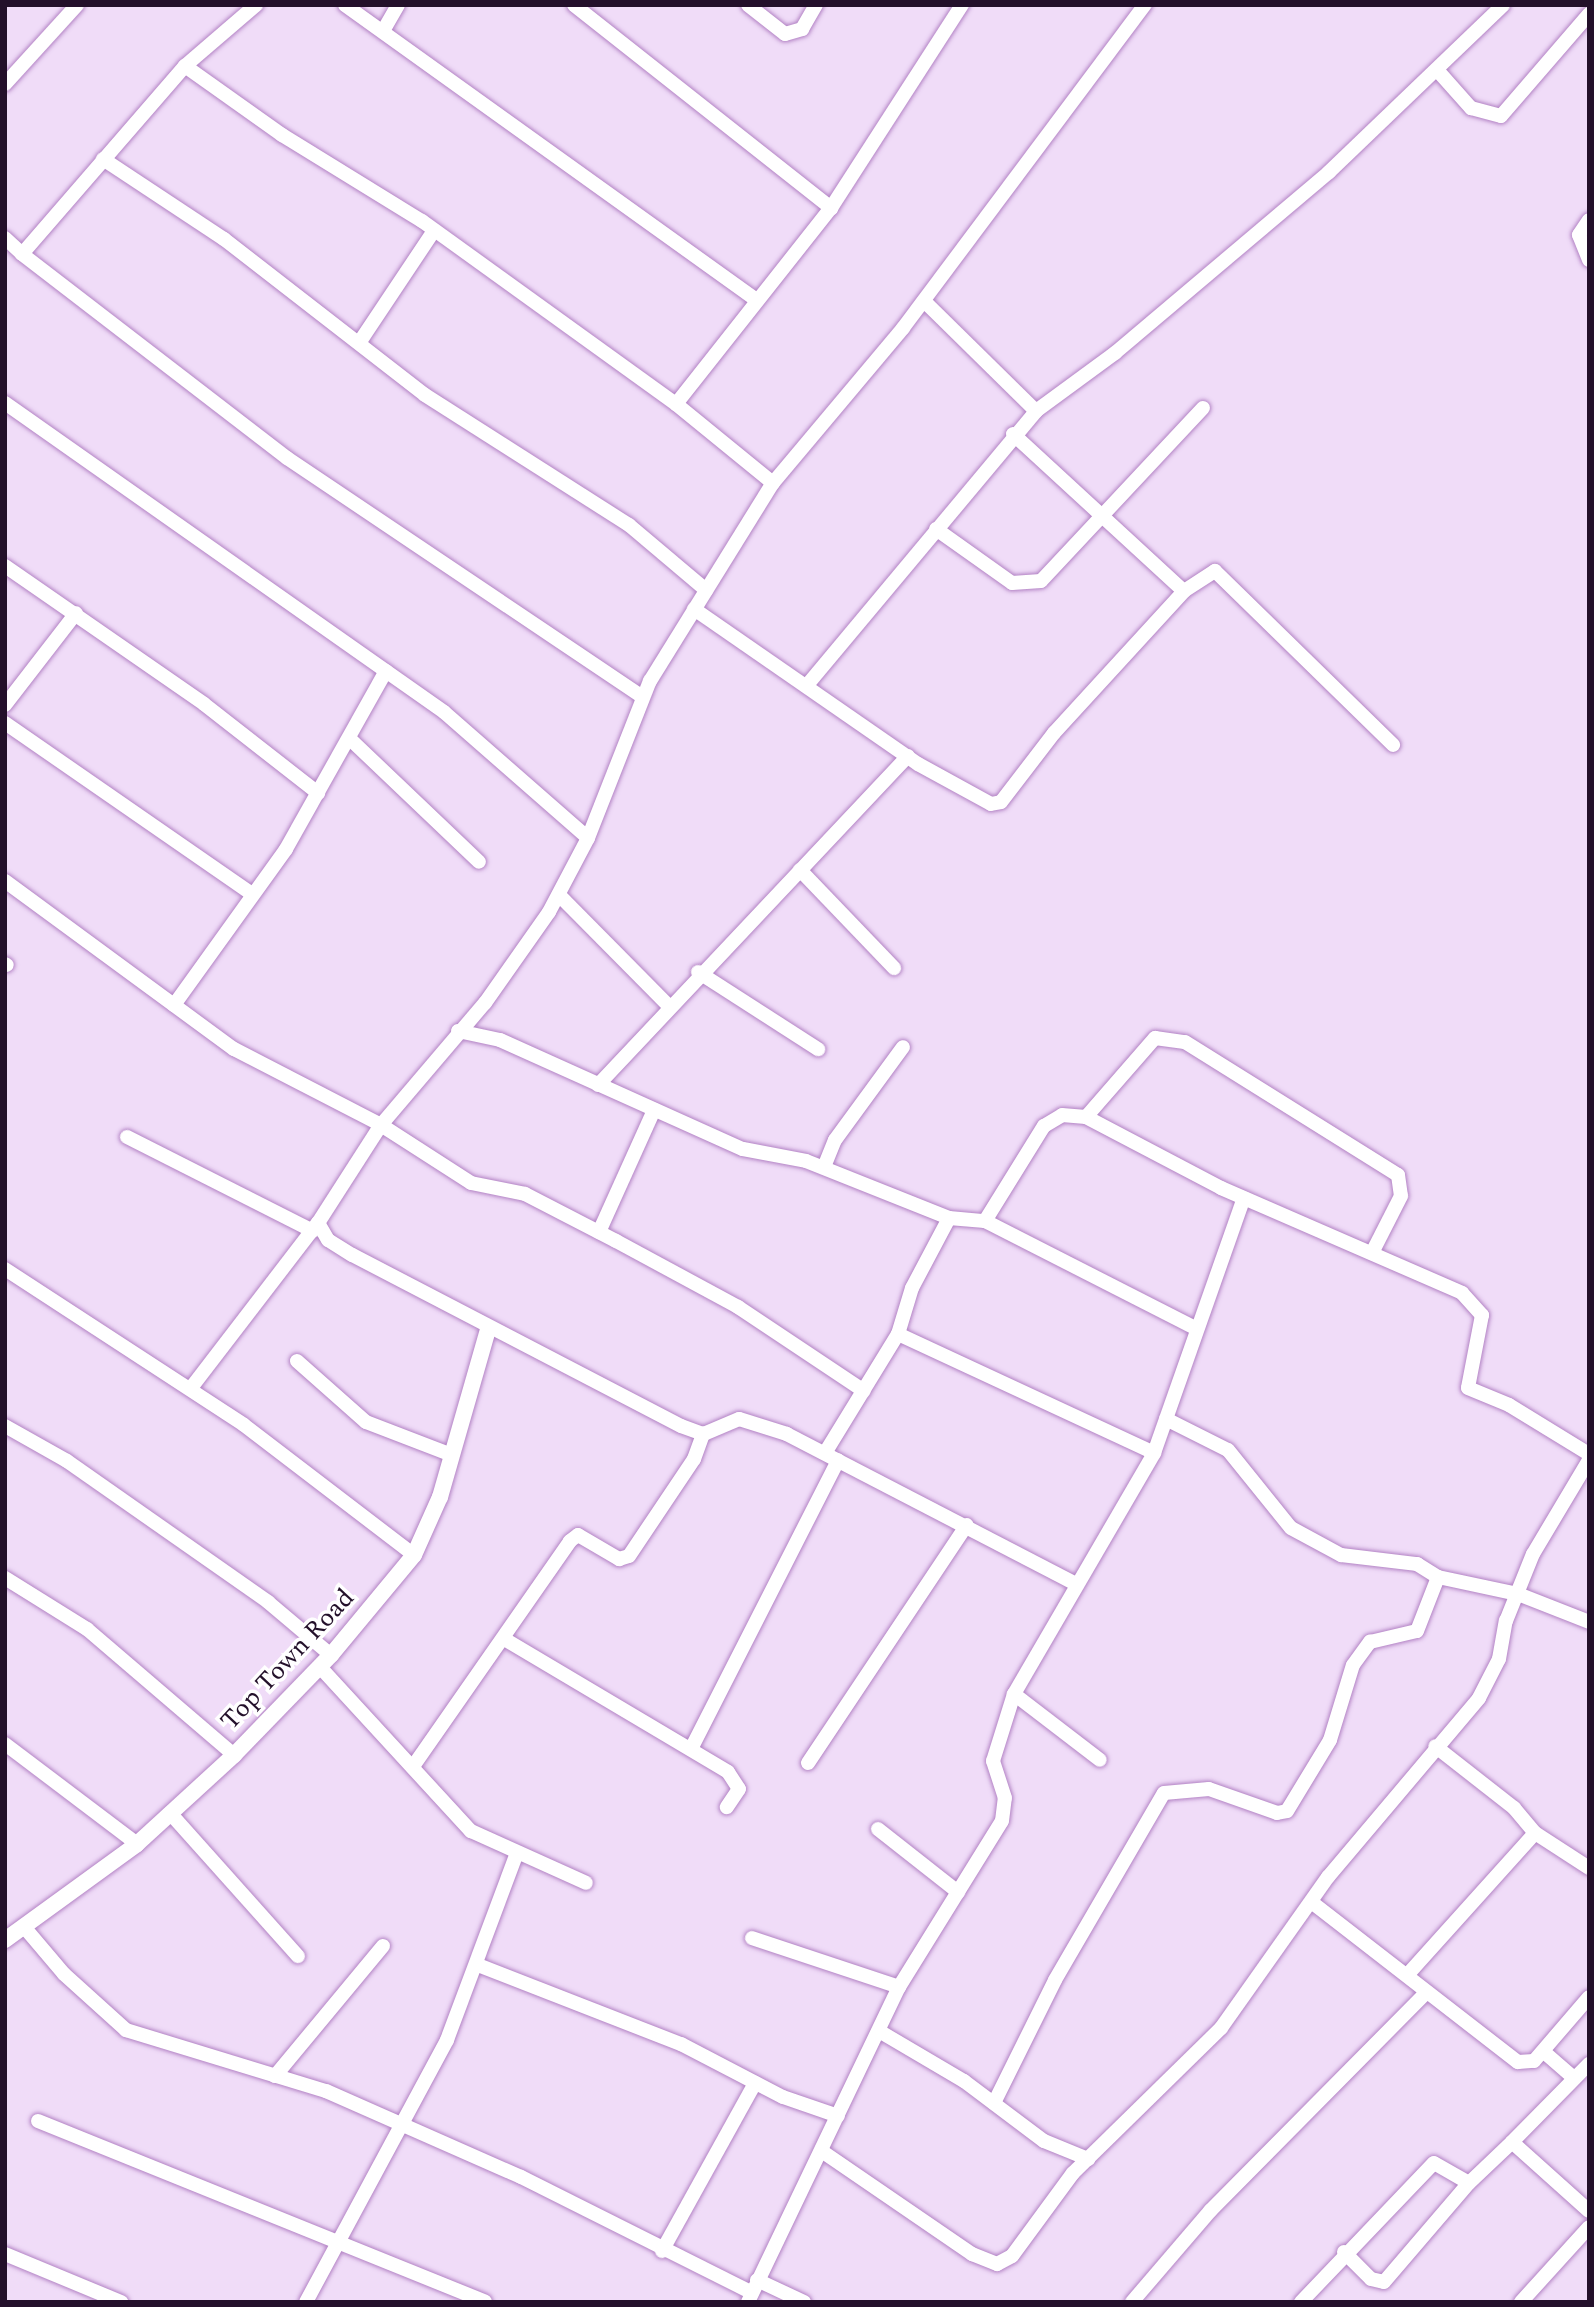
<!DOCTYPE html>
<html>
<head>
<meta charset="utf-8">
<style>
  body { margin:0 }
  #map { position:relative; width:1594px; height:2307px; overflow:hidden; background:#f0dcf8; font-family:Spectral,serif }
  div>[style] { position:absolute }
  .roads { filter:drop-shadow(0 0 2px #b282c4) drop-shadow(0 0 2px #b282c4) }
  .minor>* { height:14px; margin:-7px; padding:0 7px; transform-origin:7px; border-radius:7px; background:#fff }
  .tertiary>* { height:16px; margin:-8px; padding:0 8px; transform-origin:8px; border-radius:8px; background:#fff }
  span { translate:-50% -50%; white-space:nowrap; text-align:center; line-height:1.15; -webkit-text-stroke:7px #fff; paint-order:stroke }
  .street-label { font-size:26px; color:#23102a }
  .frame { position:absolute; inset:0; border:7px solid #23102a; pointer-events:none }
</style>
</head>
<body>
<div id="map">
  <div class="roads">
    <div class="minor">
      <i style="left:345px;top:5px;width:505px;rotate:35.64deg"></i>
      <i style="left:574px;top:5px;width:328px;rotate:38.3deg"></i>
      <i style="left:748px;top:5px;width:47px;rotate:38.1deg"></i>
      <i style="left:785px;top:34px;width:18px;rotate:-16deg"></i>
      <i style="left:802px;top:29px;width:28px;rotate:-60deg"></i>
      <i style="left:383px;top:31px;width:30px;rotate:-60deg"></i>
      <i style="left:185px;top:66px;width:119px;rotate:35.4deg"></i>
      <i style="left:282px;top:135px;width:164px;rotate:31.6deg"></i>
      <i style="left:422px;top:221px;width:313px;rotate:35.8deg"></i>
      <i style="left:676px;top:404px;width:125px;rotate:39.2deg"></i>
      <i style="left:1438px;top:71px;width:50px;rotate:48.3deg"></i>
      <i style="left:1471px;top:108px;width:31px;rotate:15deg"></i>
      <i style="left:1501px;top:116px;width:135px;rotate:-49.2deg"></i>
      <i style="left:5px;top:84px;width:107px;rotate:-47.7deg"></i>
      <i style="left:103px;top:159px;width:145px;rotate:33.5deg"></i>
      <i style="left:224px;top:239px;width:254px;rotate:37.8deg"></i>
      <i style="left:425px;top:395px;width:242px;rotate:32.5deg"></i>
      <i style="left:629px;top:525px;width:101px;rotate:40.2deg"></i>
      <i style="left:1589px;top:220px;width:18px;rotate:124deg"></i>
      <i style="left:1579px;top:235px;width:27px;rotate:68deg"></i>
      <i style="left:5px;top:238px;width:23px;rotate:43deg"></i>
      <i style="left:22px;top:254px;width:249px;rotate:-49.1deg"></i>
      <i style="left:185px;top:66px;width:94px;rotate:-40.7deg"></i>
      <i style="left:22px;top:254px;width:334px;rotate:37.6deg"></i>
      <i style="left:287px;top:458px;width:428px;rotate:33.9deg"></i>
      <i style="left:924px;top:301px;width:157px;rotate:44.5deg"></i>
      <i style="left:361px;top:340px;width:130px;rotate:-56.3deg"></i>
      <i style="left:5px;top:403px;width:537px;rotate:35.14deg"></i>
      <i style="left:444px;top:712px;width:191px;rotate:41.2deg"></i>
      <i style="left:676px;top:404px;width:250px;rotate:-51.7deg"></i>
      <i style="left:831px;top:208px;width:242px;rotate:-57.2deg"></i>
      <i style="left:1013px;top:434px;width:232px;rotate:42.6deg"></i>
      <i style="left:936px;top:529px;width:93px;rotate:35.4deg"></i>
      <i style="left:1012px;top:583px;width:29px;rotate:-4deg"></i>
      <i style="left:1041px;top:581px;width:237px;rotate:-46.9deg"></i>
      <i style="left:5px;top:566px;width:242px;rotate:34.7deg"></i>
      <i style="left:204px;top:704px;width:145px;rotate:38deg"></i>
      <i style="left:694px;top:609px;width:272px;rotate:34.7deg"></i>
      <i style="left:918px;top:764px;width:83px;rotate:28.7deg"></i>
      <i style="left:991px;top:804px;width:10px;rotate:-11deg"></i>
      <i style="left:1001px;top:802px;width:87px;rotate:-52.5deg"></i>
      <i style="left:1054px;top:733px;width:193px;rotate:-47.5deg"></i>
      <i style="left:1184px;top:591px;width:37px;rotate:-33deg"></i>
      <i style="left:1215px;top:571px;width:249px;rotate:44.3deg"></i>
      <i style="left:808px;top:684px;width:356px;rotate:-50.1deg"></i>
      <i style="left:1036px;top:411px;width:98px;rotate:-36.3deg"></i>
      <i style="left:1115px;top:353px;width:280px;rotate:-40.2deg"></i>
      <i style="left:1329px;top:172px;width:241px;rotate:-43.8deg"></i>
      <i style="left:5px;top:705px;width:116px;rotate:-52.3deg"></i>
      <i style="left:5px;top:723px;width:300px;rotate:34.7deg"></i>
      <i style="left:350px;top:739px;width:178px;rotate:43.6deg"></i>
      <i style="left:800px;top:870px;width:136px;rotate:46.2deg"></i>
      <i style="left:5px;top:881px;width:284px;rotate:36.3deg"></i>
      <i style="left:234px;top:1049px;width:165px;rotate:27.3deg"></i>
      <i style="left:381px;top:1125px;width:107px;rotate:32.8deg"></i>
      <i style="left:471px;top:1183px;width:55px;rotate:11.5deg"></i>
      <i style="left:525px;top:1194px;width:102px;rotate:27.3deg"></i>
      <i style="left:616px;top:1241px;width:139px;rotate:28.4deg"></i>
      <i style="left:738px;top:1307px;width:151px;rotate:33.7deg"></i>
      <i style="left:559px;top:895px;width:155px;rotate:45.3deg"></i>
      <i style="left:5px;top:964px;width:2px;rotate:27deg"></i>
      <i style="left:698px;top:972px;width:143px;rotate:32.7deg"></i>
      <i style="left:174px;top:1005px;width:192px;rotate:-54.3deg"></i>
      <i style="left:286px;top:849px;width:204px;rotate:-60.7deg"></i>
      <i style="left:458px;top:1031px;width:43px;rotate:12.1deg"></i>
      <i style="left:500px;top:1040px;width:266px;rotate:24.2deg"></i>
      <i style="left:743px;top:1149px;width:64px;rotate:10.8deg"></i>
      <i style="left:806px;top:1161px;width:154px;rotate:21.7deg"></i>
      <i style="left:949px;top:1218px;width:36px;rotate:5deg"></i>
      <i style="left:985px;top:1221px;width:236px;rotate:27deg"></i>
      <i style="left:598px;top:1085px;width:452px;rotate:-46.7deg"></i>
      <i style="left:1086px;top:1117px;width:105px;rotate:-48.9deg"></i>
      <i style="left:1155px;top:1038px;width:30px;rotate:8deg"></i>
      <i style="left:1185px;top:1042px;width:251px;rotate:32deg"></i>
      <i style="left:1398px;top:1175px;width:21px;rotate:82deg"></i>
      <i style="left:1401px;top:1196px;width:64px;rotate:117deg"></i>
      <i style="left:127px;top:1137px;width:208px;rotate:26.8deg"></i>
      <i style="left:824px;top:1167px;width:29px;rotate:-68deg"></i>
      <i style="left:835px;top:1140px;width:115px;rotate:-53.8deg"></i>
      <i style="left:985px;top:1221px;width:112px;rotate:-58.2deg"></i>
      <i style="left:1044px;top:1126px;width:21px;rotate:-31deg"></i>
      <i style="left:1062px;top:1115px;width:24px;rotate:5deg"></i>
      <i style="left:1086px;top:1117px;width:153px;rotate:27.7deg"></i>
      <i style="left:1221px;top:1188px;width:263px;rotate:23.5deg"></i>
      <i style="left:1462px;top:1293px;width:30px;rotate:48deg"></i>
      <i style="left:1482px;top:1315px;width:74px;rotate:100.9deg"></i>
      <i style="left:1468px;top:1388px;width:44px;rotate:22.5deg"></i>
      <i style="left:1509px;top:1405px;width:94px;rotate:31.5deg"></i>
      <i style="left:599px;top:1232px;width:134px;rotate:-65.7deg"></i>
      <i style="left:5px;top:1269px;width:285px;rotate:33.1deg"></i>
      <i style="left:244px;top:1425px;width:214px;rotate:37.4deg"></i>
      <i style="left:898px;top:1334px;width:282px;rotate:24.9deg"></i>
      <i style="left:297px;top:1361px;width:92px;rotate:41.5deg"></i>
      <i style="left:366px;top:1422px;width:92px;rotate:21deg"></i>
      <i style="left:191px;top:1388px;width:207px;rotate:-52.5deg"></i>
      <i style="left:1166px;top:1419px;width:69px;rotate:26.6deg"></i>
      <i style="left:1228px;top:1450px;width:100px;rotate:51.1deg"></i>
      <i style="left:1291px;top:1528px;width:57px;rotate:28.4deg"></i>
      <i style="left:1341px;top:1555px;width:77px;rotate:6.8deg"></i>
      <i style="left:1417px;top:1564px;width:25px;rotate:32deg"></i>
      <i style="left:1438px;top:1577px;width:82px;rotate:12deg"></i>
      <i style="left:1518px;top:1594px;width:76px;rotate:21.5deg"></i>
      <i style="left:5px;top:1426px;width:71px;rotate:29.4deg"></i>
      <i style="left:67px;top:1461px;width:246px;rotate:35deg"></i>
      <i style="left:268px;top:1602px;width:82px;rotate:40.1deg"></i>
      <i style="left:825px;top:1453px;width:140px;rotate:-58.5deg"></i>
      <i style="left:898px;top:1334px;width:48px;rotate:-73.1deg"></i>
      <i style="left:912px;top:1288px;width:79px;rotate:-62.1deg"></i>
      <i style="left:5px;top:1578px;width:97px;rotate:31.9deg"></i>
      <i style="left:87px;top:1629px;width:194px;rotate:40.6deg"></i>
      <i style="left:1076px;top:1584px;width:326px;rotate:-152.6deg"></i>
      <i style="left:787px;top:1434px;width:50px;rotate:-162.6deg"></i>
      <i style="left:739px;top:1419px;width:39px;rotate:157deg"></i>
      <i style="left:703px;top:1434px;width:23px;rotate:-160deg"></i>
      <i style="left:681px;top:1426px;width:371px;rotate:-152.5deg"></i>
      <i style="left:352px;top:1255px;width:28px;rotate:-148deg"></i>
      <i style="left:328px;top:1240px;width:20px;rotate:-120deg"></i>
      <i style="left:318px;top:1223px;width:117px;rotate:-57.3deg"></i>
      <i style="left:381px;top:1125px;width:160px;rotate:-49.6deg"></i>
      <i style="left:485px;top:1003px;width:111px;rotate:-54.9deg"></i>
      <i style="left:549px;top:912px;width:84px;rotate:-62.2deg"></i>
      <i style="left:588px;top:838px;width:169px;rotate:-68.5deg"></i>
      <i style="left:650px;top:681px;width:233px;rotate:-58.2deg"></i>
      <i style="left:773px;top:483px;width:202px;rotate:-50deg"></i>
      <i style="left:903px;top:328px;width:404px;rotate:-53.2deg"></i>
      <i style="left:506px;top:1640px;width:258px;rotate:30.7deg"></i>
      <i style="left:728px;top:1772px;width:20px;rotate:57deg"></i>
      <i style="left:739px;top:1789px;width:22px;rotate:124deg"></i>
      <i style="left:320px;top:1667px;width:223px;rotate:47.4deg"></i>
      <i style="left:471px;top:1831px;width:126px;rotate:24.3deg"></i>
      <i style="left:1014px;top:1694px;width:108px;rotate:37.5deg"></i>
      <i style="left:5px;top:1744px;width:166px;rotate:37.1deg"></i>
      <i style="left:691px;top:1749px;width:324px;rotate:-63deg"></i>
      <i style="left:808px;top:1763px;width:286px;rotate:-56.3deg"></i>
      <i style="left:414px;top:1765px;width:273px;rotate:-55.1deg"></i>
      <i style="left:570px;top:1541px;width:10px;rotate:-37deg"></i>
      <i style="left:578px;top:1535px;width:48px;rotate:30.3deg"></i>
      <i style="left:619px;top:1559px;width:10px;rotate:-17deg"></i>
      <i style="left:629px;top:1556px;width:117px;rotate:-56.2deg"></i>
      <i style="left:694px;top:1459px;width:27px;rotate:-70deg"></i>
      <i style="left:170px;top:1813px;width:192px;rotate:48.2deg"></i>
      <i style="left:878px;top:1829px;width:102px;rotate:38.2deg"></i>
      <i style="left:1535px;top:1833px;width:64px;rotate:32.9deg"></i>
      <i style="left:1314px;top:1904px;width:258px;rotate:37.8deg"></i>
      <i style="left:1518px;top:2062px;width:16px;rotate:-4deg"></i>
      <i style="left:1534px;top:2061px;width:84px;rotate:-49.3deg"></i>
      <i style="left:25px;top:1928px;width:60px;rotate:49.7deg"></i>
      <i style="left:64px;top:1974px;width:84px;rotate:42.1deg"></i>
      <i style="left:126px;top:2030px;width:209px;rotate:17deg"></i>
      <i style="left:326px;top:2091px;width:213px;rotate:23.8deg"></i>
      <i style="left:521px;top:2177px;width:257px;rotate:26.6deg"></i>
      <i style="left:752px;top:1938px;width:155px;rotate:18.4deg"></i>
      <i style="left:478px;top:1965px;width:218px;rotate:21.3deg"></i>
      <i style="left:681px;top:2044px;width:115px;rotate:27.5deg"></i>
      <i style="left:783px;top:2097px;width:58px;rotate:19.1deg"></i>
      <i style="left:1409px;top:1973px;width:188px;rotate:-48deg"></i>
      <i style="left:1535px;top:1833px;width:33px;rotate:-130deg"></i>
      <i style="left:1514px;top:1808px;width:100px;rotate:-141.9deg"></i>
      <i style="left:879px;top:2031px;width:99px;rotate:30.5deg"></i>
      <i style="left:964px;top:2081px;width:100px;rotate:36.9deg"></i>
      <i style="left:1044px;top:2141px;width:48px;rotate:22.2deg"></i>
      <i style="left:1544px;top:2052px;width:40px;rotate:41deg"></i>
      <i style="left:275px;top:2076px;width:169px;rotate:-50.3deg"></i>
      <i style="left:994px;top:2103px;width:137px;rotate:-63.6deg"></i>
      <i style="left:1055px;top:1980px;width:216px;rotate:-59.8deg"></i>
      <i style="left:1164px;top:1793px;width:45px;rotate:-5.1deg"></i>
      <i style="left:1209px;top:1789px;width:72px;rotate:19.4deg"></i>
      <i style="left:1277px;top:1813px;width:10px;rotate:-11deg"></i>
      <i style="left:1287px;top:1811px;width:83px;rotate:-58.8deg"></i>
      <i style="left:1330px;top:1740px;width:78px;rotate:-73deg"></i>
      <i style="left:1353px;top:1665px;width:29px;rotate:-54deg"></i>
      <i style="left:1370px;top:1642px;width:48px;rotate:-13.2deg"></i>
      <i style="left:1417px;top:1631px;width:58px;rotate:-68.7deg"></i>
      <i style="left:38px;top:2121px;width:482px;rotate:22deg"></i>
      <i style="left:1512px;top:2142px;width:110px;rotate:-45.4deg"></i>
      <i style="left:823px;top:2152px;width:181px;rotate:34.4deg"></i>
      <i style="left:972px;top:2254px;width:27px;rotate:22deg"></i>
      <i style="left:997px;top:2264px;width:17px;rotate:-28deg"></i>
      <i style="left:1012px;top:2256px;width:103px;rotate:-53.7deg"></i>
      <i style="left:1073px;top:2173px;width:207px;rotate:-44.4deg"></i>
      <i style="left:1221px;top:2028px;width:185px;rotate:-54.7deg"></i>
      <i style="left:1328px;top:1877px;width:234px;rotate:-49.8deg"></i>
      <i style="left:1479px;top:1698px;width:44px;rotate:-62.9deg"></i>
      <i style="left:1499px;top:1659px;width:39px;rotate:-80deg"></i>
      <i style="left:1506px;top:1621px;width:72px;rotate:-68.1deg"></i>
      <i style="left:1533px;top:1554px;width:109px;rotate:-59.2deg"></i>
      <i style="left:662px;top:2251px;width:192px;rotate:-61deg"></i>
      <i style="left:1344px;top:2252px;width:38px;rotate:45deg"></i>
      <i style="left:1371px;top:2279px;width:13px;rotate:13deg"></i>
      <i style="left:1384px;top:2282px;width:130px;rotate:-49.4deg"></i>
      <i style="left:5px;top:2254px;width:126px;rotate:22.5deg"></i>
      <i style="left:757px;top:2280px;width:52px;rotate:25.1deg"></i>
      <i style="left:306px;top:2302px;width:298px;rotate:-61.7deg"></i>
      <i style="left:447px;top:2040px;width:197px;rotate:-69.5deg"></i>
      <i style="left:748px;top:2302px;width:349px;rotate:-64.4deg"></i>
      <i style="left:899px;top:1987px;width:195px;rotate:-58.2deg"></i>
      <i style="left:1002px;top:1821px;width:23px;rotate:-83deg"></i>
      <i style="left:1005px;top:1798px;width:39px;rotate:-108deg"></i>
      <i style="left:993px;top:1761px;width:70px;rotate:-72.6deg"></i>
      <i style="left:1014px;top:1694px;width:279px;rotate:-59.8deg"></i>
      <i style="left:1154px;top:1453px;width:270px;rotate:-70.6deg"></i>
      <i style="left:1132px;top:2302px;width:120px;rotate:-49.4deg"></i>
      <i style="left:1210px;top:2211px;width:308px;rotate:-45.3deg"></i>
      <i style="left:1301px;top:2302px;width:192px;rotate:-46.3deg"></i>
      <i style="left:1434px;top:2163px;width:40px;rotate:29.7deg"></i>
      <i style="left:1469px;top:2183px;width:59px;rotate:-43.6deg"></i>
      <i style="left:1512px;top:2142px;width:103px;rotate:41.9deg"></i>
      <i style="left:1521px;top:2302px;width:101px;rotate:-47.8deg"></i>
    </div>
    <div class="tertiary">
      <i style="left:5px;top:1940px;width:163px;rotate:-36deg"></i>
      <i style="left:137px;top:1844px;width:132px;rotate:-42.5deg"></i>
      <i style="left:234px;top:1755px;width:139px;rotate:-45.9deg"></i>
      <i style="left:331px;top:1655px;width:130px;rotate:-50.3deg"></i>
      <i style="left:414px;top:1555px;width:64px;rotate:-65.9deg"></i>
      <i style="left:440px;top:1497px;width:174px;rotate:-74deg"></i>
    </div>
  </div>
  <div class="street-label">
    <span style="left:288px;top:1660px;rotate:-47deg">Top Town Road</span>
  </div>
  <div class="frame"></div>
</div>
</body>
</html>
